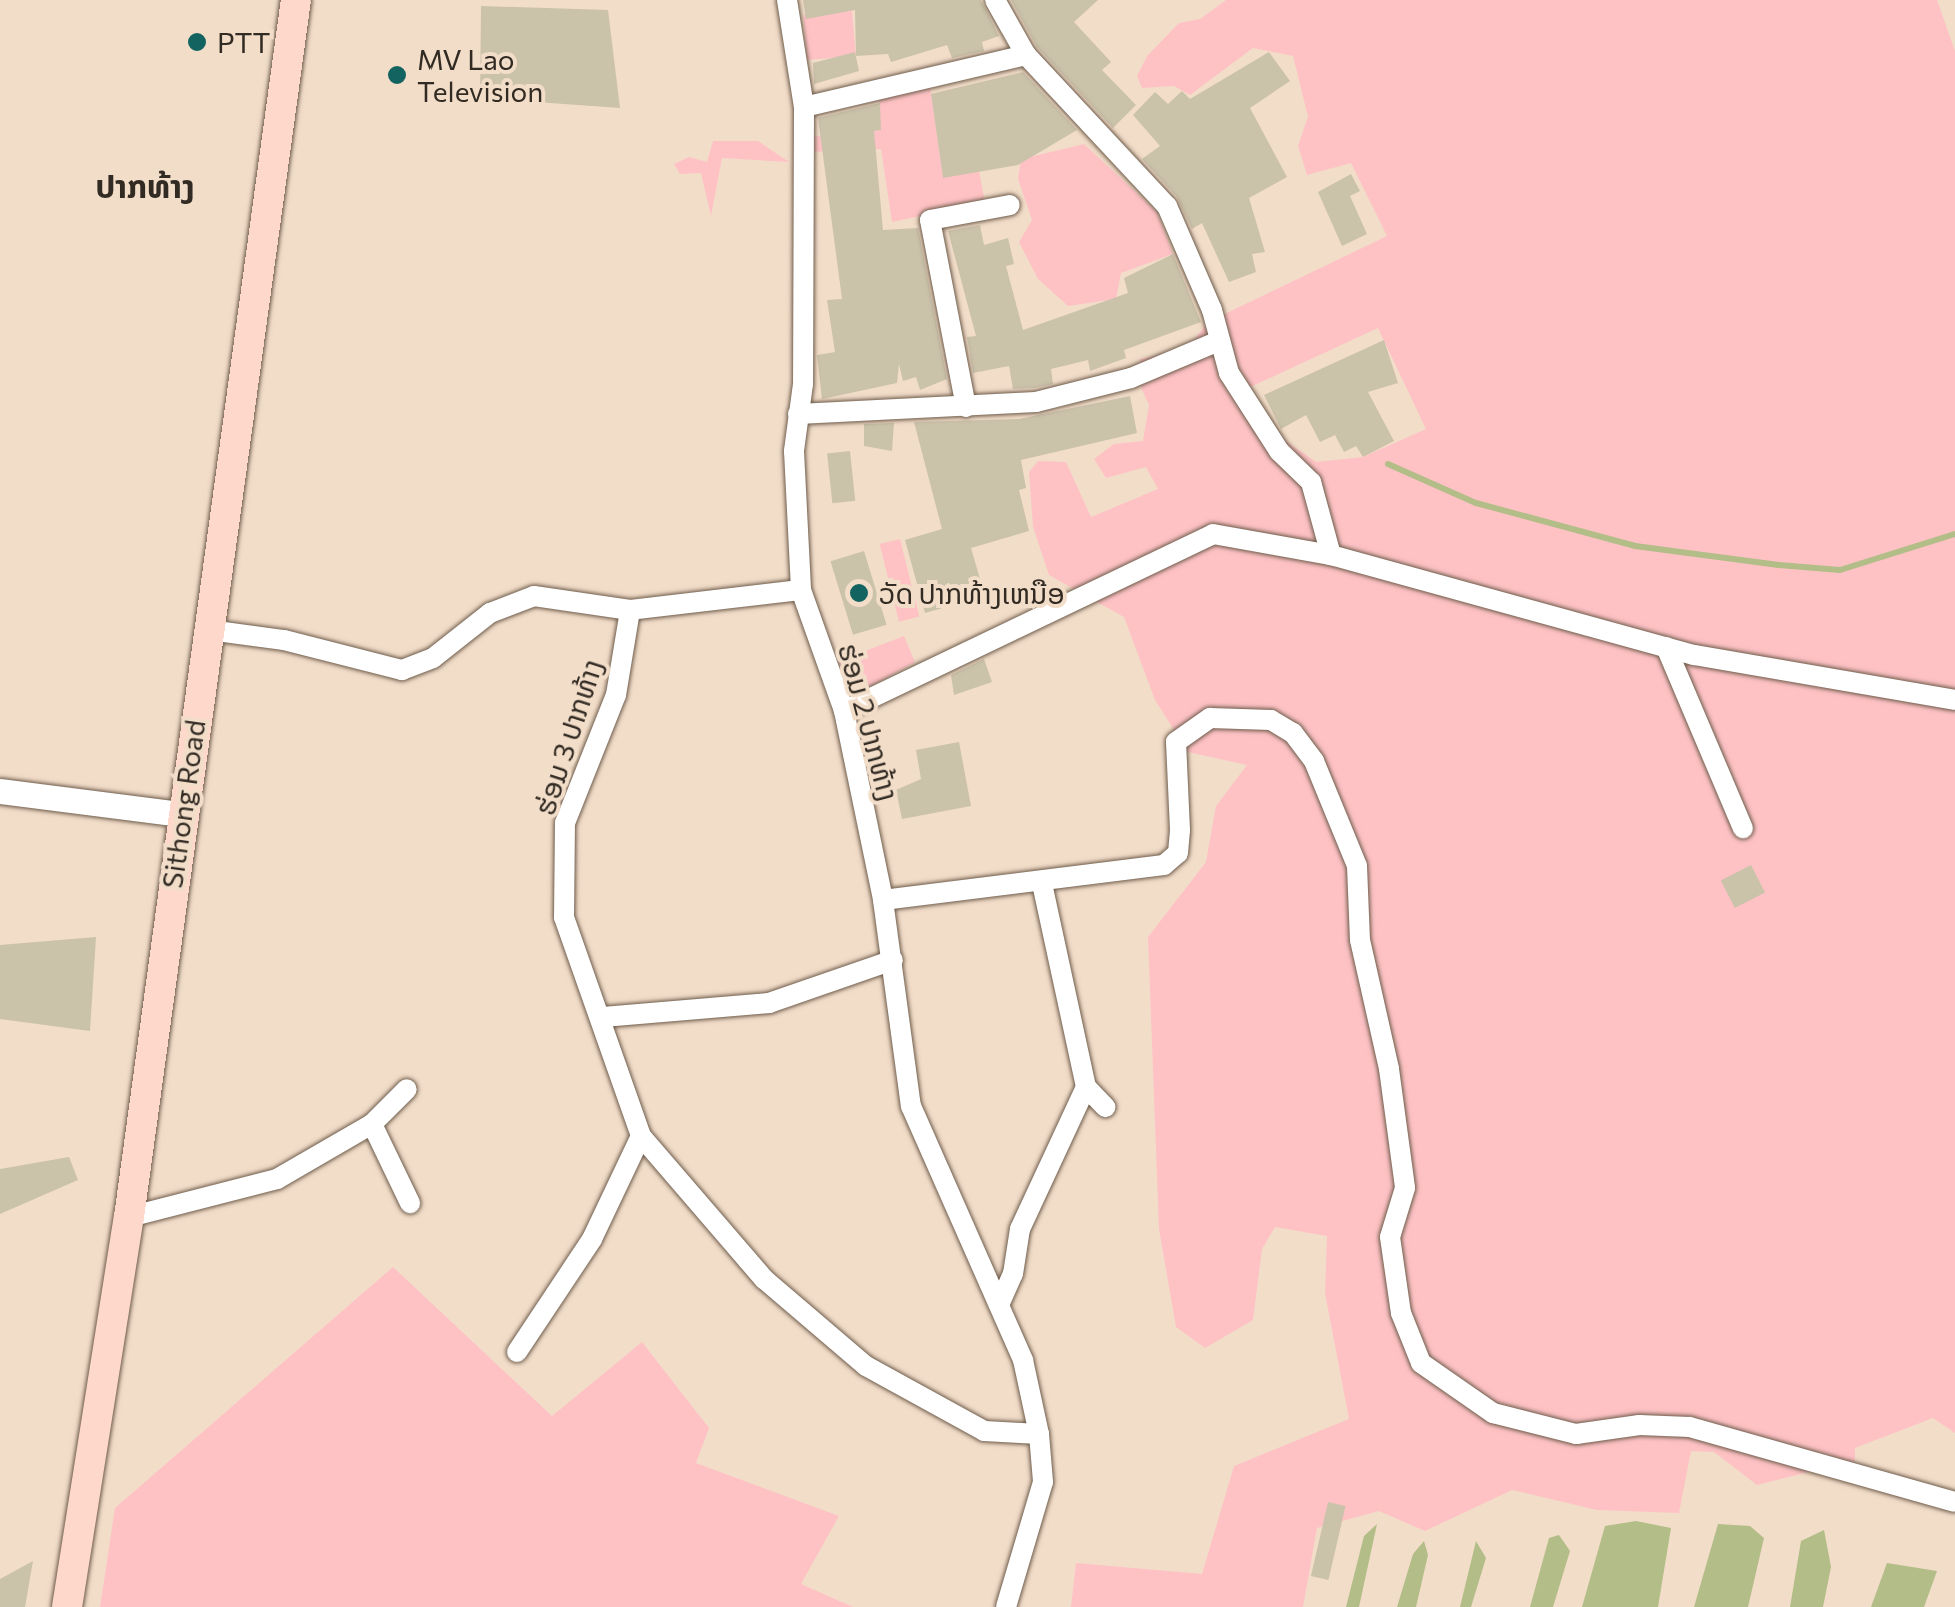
<!DOCTYPE html>
<html>
<head>
<meta charset="utf-8">
<style>
  body { margin:0 }
  #map { position:relative; width:1955px; height:1607px; overflow:hidden; background:#f2ddc9; font-family:Commissioner,"Noto Sans Lao",sans-serif }
  div>[style] { position:absolute }
  .green>* { inset:0; background:#fec2c5; transform-origin:0 0 }
  .water>* { inset:0; background:#b3bd87 }
  .stream>* { height:6px; margin:-3px; padding:0 3px; transform-origin:3px; border-radius:3px; background:#b3bd87 }
  .building>* { inset:0; background:#cbc2aa; transform-origin:0 0 }
  .roads { filter:drop-shadow(0 0 2px #6e5c4b) drop-shadow(0 0 2px #6e5c4b) }
  .minor>* { height:20px; margin:-10px; padding:0 10px; transform-origin:10px; border-radius:10px; background:#fff }
  .tertiary>* { height:25px; margin:-12.5px; padding:0 12.5px; transform-origin:12.5px; border-radius:12.5px; background:#fff }
  .secondary>* { height:30px; margin:-15px; padding:0 15px; transform-origin:15px; border-radius:15px; background:#fed9cb }
  .dots>* { width:28px; height:28px; translate:-50% -50%; box-sizing:border-box; border:5px solid #f2ddc9; border-radius:50% }
  span { translate:-50% -50%; white-space:nowrap; text-align:center; line-height:1.15; -webkit-text-stroke:8px #f2ddc9; paint-order:stroke }
  .poi-label { font-size:28px; color:#322b23 }
  .left { translate:0 -50%; text-align:left }
  .street-label { font-size:28px; color:#322b23 }
  .quarter-label { font-size:32px; color:#322b23; font-weight:700 }
</style>
</head>
<body>
<div id="map">
  <div class="green">
    <i style="clip-path:polygon(evenodd,1226px 0,1937px 0,1955px 51px,1955px 1433px,1933px 1418px,1855px 1448px,1855px 1471px,1832px 1466px,1757px 1485px,1714px 1452px,1691px 1451px,1679px 1513px,1597px 1510px,1512px 1490px,1425px 1531px,1379px 1511px,1317px 1528px,1303px 1607px,1071px 1607px,1076px 1563px,1202px 1574px,1234px 1466px,1349px 1419px,1325px 1293px,1327px 1236px,1275px 1227px,1262px 1249px,1253px 1320px,1205px 1348px,1176px 1327px,1159px 1229px,1148px 937px,1206px 862px,1216px 806px,1247px 765px,1188px 752px,1155px 700px,1124px 617px,1049px 575px,1033px 527px,1029px 472px,1038px 461px,1066px 462px,1091px 517px,1158px 489px,1146px 467px,1106px 478px,1094px 459px,1114px 444px,1143px 441px,1149px 405px,1140px 385px,1140px 359px,1187px 349px,1208px 322px,1387px 236px,1351px 163px,1307px 175px,1298px 146px,1308px 117px,1293px 56px,1253px 48px,1190px 95px,1174px 86px,1142px 88px,1137px 76px,1147px 56px,1179px 23px,1200px 19px,1226px 0,1378px 328px,1426px 429px,1363px 457px,1316px 462px,1276px 434px,1244px 390px,1378px 328px)"></i>
    <i style="left:852px;top:11px;width:45px;height:49px;rotate:85deg"></i>
    <i style="clip-path:polygon(930px 86px,943px 177px,979px 171px,985px 202px,892px 222px,881px 149px,810px 152px,812px 137px,880px 130px,879px 97px)"></i>
    <i style="clip-path:polygon(713px 141px,758px 141px,789px 162px,722px 158px,711px 216px,701px 173px,680px 174px,674px 164px,689px 157px,707px 162px)"></i>
    <i style="clip-path:polygon(1084px 144px,1157px 212px,1173px 254px,1121px 273px,1116px 299px,1068px 306px,1038px 279px,1019px 242px,1032px 220px,1018px 179px,1022px 151px,1034px 156px)"></i>
    <i style="left:900px;top:539px;width:80px;height:21px;rotate:76deg"></i>
    <i style="clip-path:polygon(904px 636px,915px 662px,849px 698px,839px 661px)"></i>
    <i style="clip-path:polygon(393px 1267px,552px 1416px,642px 1342px,709px 1428px,696px 1463px,839px 1516px,801px 1584px,853px 1607px,100px 1607px,115px 1508px)"></i>
  </div>
  <div class="water">
    <i style="clip-path:polygon(1636px 1521px,1671px 1528px,1658px 1607px,1582px 1607px,1605px 1526px)"></i>
    <i style="clip-path:polygon(1377px 1524px,1359px 1607px,1346px 1607px,1364px 1536px)"></i>
    <i style="clip-path:polygon(1718px 1524px,1750px 1526px,1764px 1538px,1748px 1607px,1694px 1607px)"></i>
    <i style="clip-path:polygon(1824px 1530px,1831px 1567px,1823px 1607px,1790px 1607px,1801px 1541px)"></i>
    <i style="clip-path:polygon(1559px 1535px,1570px 1551px,1553px 1607px,1530px 1607px,1549px 1538px)"></i>
    <i style="clip-path:polygon(1424px 1541px,1428px 1555px,1416px 1607px,1397px 1607px,1413px 1554px)"></i>
    <i style="clip-path:polygon(1476px 1541px,1486px 1558px,1471px 1607px,1460px 1607px)"></i>
    <i style="clip-path:polygon(1887px 1563px,1937px 1571px,1924px 1607px,1871px 1607px)"></i>
  </div>
  <div class="stream">
    <i style="left:1388px;top:464px;width:96px;rotate:23.9deg"></i>
    <i style="left:1476px;top:503px;width:165px;rotate:15.1deg"></i>
    <i style="left:1635px;top:546px;width:145px;rotate:7.5deg"></i>
    <i style="left:1779px;top:565px;width:61px;rotate:4.7deg"></i>
    <i style="left:1840px;top:570px;width:121px;rotate:-17.4deg"></i>
  </div>
  <div class="building">
    <i style="clip-path:polygon(803px 0,981px 0,999px 36px,982px 42px,984px 51px,952px 58px,947px 45px,891px 62px,888px 54px,856px 56px,855px 10px,806px 19px)"></i>
    <i style="clip-path:polygon(1011px 0,1098px 0,1074px 22px,1111px 62px,1102px 70px,1136px 105px,1113px 128px,1037px 47px)"></i>
    <i style="clip-path:polygon(481px 6px,608px 10px,620px 108px,480px 98px)"></i>
    <i style="clip-path:polygon(855px 52px,859px 71px,814px 84px,813px 63px)"></i>
    <i style="clip-path:polygon(1269px 52px,1290px 81px,1250px 108px,1287px 177px,1249px 198px,1265px 252px,1252px 254px,1256px 272px,1229px 282px,1202px 223px,1192px 229px,1177px 197px,1142px 159px,1160px 146px,1133px 115px,1155px 92px,1168px 104px,1182px 91px,1190px 99px)"></i>
    <i style="clip-path:polygon(1023px 72px,1077px 130px,1018px 165px,943px 178px,931px 94px)"></i>
    <i style="clip-path:polygon(880px 103px,881px 130px,874px 131px,883px 230px,918px 228px,947px 379px,920px 390px,916px 377px,903px 381px,899px 364px,897px 383px,822px 399px,817px 355px,835px 352px,827px 300px,842px 299px,818px 118px)"></i>
    <i style="clip-path:polygon(1351px 174px,1360px 191px,1350px 196px,1367px 234px,1342px 246px,1318px 192px)"></i>
    <i style="clip-path:polygon(980px 225px,984px 245px,1008px 238px,1014px 264px,1006px 266px,1023px 330px,1128px 293px,1124px 278px,1173px 254px,1201px 322px,1124px 350px,1126px 358px,1090px 371px,1088px 360px,1051px 369px,1053px 384px,1034px 388px,1013px 389px,1009px 366px,973px 373px,967px 337px,976px 336px,948px 231px)"></i>
    <i style="clip-path:polygon(1384px 340px,1398px 383px,1368px 392px,1394px 441px,1363px 457px,1356px 446px,1344px 452px,1335px 435px,1320px 442px,1306px 415px,1281px 429px,1264px 395px)"></i>
    <i style="clip-path:polygon(1130px 396px,1137px 433px,1021px 460px,1026px 488px,1019px 490px,1029px 531px,971px 548px,985px 596px,925px 613px,905px 540px,942px 529px,914px 422px,1019px 419px)"></i>
    <i style="clip-path:polygon(894px 423px,892px 451px,864px 446px,864px 424px)"></i>
    <i style="left:850px;top:451px;width:50px;height:23px;rotate:84deg"></i>
    <i style="left:864px;top:551px;width:77px;height:35px;rotate:73deg"></i>
    <i style="clip-path:polygon(984px 659px,992px 682px,954px 695px,951px 675px)"></i>
    <i style="clip-path:polygon(959px 742px,971px 806px,902px 819px,896px 790px,921px 779px,916px 750px)"></i>
    <i style="left:1751px;top:865px;width:31px;height:34px;rotate:63deg"></i>
    <i style="clip-path:polygon(96px 937px,90px 1031px,0 1019px,0 945px)"></i>
    <i style="clip-path:polygon(69px 1157px,78px 1180px,0 1214px,0 1169px)"></i>
    <i style="left:1328px;top:1502px;width:18px;height:76px;rotate:13deg"></i>
    <i style="clip-path:polygon(33px 1561px,25px 1607px,0 1607px,0 1579px)"></i>
  </div>
  <div class="roads">
    <div class="minor">
      <i style="left:787px;top:0;width:108px;rotate:81deg"></i>
      <i style="left:804px;top:107px;width:277px;rotate:90.2deg"></i>
      <i style="left:803px;top:384px;width:68px;rotate:97.7deg"></i>
      <i style="left:794px;top:451px;width:139px;rotate:87.1deg"></i>
      <i style="left:801px;top:590px;width:128px;rotate:70.4deg"></i>
      <i style="left:844px;top:711px;width:193px;rotate:78.3deg"></i>
      <i style="left:883px;top:900px;width:208px;rotate:82.3deg"></i>
      <i style="left:911px;top:1106px;width:278px;rotate:66.2deg"></i>
      <i style="left:1023px;top:1360px;width:76px;rotate:77.8deg"></i>
      <i style="left:1039px;top:1434px;width:48px;rotate:85.2deg"></i>
      <i style="left:1043px;top:1482px;width:130px;rotate:106.5deg"></i>
      <i style="left:995px;top:0;width:63px;rotate:60.6deg"></i>
      <i style="left:1026px;top:55px;width:207px;rotate:47deg"></i>
      <i style="left:1167px;top:206px;width:113px;rotate:66.6deg"></i>
      <i style="left:1212px;top:310px;width:65px;rotate:74.9deg"></i>
      <i style="left:1229px;top:373px;width:93px;rotate:57.3deg"></i>
      <i style="left:1279px;top:451px;width:45px;rotate:44.1deg"></i>
      <i style="left:1311px;top:482px;width:76px;rotate:74.7deg"></i>
      <i style="left:804px;top:107px;width:228px;rotate:-13.2deg"></i>
      <i style="left:966px;top:407px;width:190px;rotate:-100.9deg"></i>
      <i style="left:930px;top:220px;width:81px;rotate:-10.6deg"></i>
      <i style="left:798px;top:414px;width:238px;rotate:-2.9deg"></i>
      <i style="left:1036px;top:402px;width:98px;rotate:-14.2deg"></i>
      <i style="left:1131px;top:378px;width:95px;rotate:-22.8deg"></i>
      <i style="left:209px;top:630px;width:76px;rotate:7.6deg"></i>
      <i style="left:284px;top:640px;width:122px;rotate:14.3deg"></i>
      <i style="left:402px;top:670px;width:33px;rotate:-21deg"></i>
      <i style="left:433px;top:658px;width:73px;rotate:-38.3deg"></i>
      <i style="left:490px;top:613px;width:47px;rotate:-21.1deg"></i>
      <i style="left:534px;top:596px;width:97px;rotate:8.3deg"></i>
      <i style="left:630px;top:610px;width:172px;rotate:-6.7deg"></i>
      <i style="left:1666px;top:647px;width:197px;rotate:67deg"></i>
      <i style="left:844px;top:711px;width:409px;rotate:-25.6deg"></i>
      <i style="left:1213px;top:534px;width:120px;rotate:10.1deg"></i>
      <i style="left:1331px;top:555px;width:377px;rotate:15.4deg"></i>
      <i style="left:1695px;top:655px;width:264px;rotate:9.8deg"></i>
      <i style="left:883px;top:900px;width:283px;rotate:-7.1deg"></i>
      <i style="left:1164px;top:865px;width:18px;rotate:-41deg"></i>
      <i style="left:1178px;top:853px;width:23px;rotate:-85deg"></i>
      <i style="left:1180px;top:830px;width:88px;rotate:-92.6deg"></i>
      <i style="left:1176px;top:742px;width:42px;rotate:-35.2deg"></i>
      <i style="left:1210px;top:718px;width:61px;rotate:1.9deg"></i>
      <i style="left:1271px;top:720px;width:26px;rotate:31deg"></i>
      <i style="left:1293px;top:733px;width:35px;rotate:53deg"></i>
      <i style="left:1314px;top:761px;width:113px;rotate:67.7deg"></i>
      <i style="left:1357px;top:866px;width:74px;rotate:87.7deg"></i>
      <i style="left:1360px;top:940px;width:132px;rotate:77.3deg"></i>
      <i style="left:1389px;top:1069px;width:120px;rotate:82.3deg"></i>
      <i style="left:1405px;top:1188px;width:51px;rotate:107deg"></i>
      <i style="left:1390px;top:1237px;width:77px;rotate:81.8deg"></i>
      <i style="left:1401px;top:1313px;width:54px;rotate:68.2deg"></i>
      <i style="left:1421px;top:1363px;width:88px;rotate:34.8deg"></i>
      <i style="left:1493px;top:1413px;width:86px;rotate:14.2deg"></i>
      <i style="left:1576px;top:1434px;width:64px;rotate:-8.1deg"></i>
      <i style="left:1639px;top:1425px;width:51px;rotate:2.2deg"></i>
      <i style="left:1690px;top:1427px;width:275px;rotate:15.8deg"></i>
      <i style="left:603px;top:1017px;width:167px;rotate:-4.8deg"></i>
      <i style="left:769px;top:1003px;width:131px;rotate:-19.1deg"></i>
      <i style="left:1086px;top:1087px;width:28px;rotate:46deg"></i>
      <i style="left:372px;top:1124px;width:88px;rotate:64.3deg"></i>
      <i style="left:641px;top:1136px;width:189px;rotate:49.3deg"></i>
      <i style="left:764px;top:1279px;width:134px;rotate:40.5deg"></i>
      <i style="left:866px;top:1366px;width:135px;rotate:28.8deg"></i>
      <i style="left:984px;top:1431px;width:55px;rotate:3.1deg"></i>
      <i style="left:129px;top:1217px;width:153px;rotate:-14.4deg"></i>
      <i style="left:277px;top:1179px;width:110px;rotate:-30.1deg"></i>
      <i style="left:372px;top:1124px;width:49px;rotate:-45deg"></i>
      <i style="left:999px;top:1305px;width:34px;rotate:-66deg"></i>
      <i style="left:1013px;top:1274px;width:46px;rotate:-81.2deg"></i>
      <i style="left:1020px;top:1229px;width:157px;rotate:-65.1deg"></i>
      <i style="left:1086px;top:1087px;width:208px;rotate:-102.2deg"></i>
      <i style="left:517px;top:1352px;width:136px;rotate:-56.4deg"></i>
      <i style="left:592px;top:1239px;width:114px;rotate:-64.6deg"></i>
      <i style="left:641px;top:1136px;width:232px;rotate:-109.4deg"></i>
      <i style="left:564px;top:917px;width:94px;rotate:-89.4deg"></i>
      <i style="left:565px;top:823px;width:138px;rotate:-68.3deg"></i>
      <i style="left:616px;top:695px;width:86px;rotate:-80.6deg"></i>
    </div>
    <div class="tertiary">
      <i style="left:0;top:791px;width:180px;rotate:7.3deg"></i>
    </div>
    <div class="secondary">
      <i style="left:67px;top:1607px;width:395px;rotate:-81deg"></i>
      <i style="left:129px;top:1217px;width:1228px;rotate:-82.19deg"></i>
    </div>
  </div>
  <div class="dots">
    <i style="left:197px;top:42px;background:#136361"></i>
    <i style="left:397px;top:75px;background:#136361"></i>
    <i style="left:859px;top:593px;background:#136361"></i>
  </div>
  <div class="poi-label">
    <span class="left" style="left:217px;top:42px">PTT</span>
    <span class="left" style="left:417px;top:75px">MV Lao<br>Television</span>
    <span class="left" style="left:879px;top:593px">ວັດ ປາກທ້າງເຫນືອ</span>
  </div>
  <div class="street-label">
    <span style="left:869px;top:722px;rotate:75deg">ຮ່ອມ 2 ປາກທ້າງ</span>
    <span style="left:568px;top:737px;rotate:-72deg">ຮ່ອມ 3 ປາກທ້າງ</span>
    <span style="left:183px;top:804px;rotate:-82deg">Sithong Road</span>
  </div>
  <div class="quarter-label">
    <span style="left:145px;top:185px">ປາກທ້າງ</span>
  </div>
</div>
</body>
</html>
